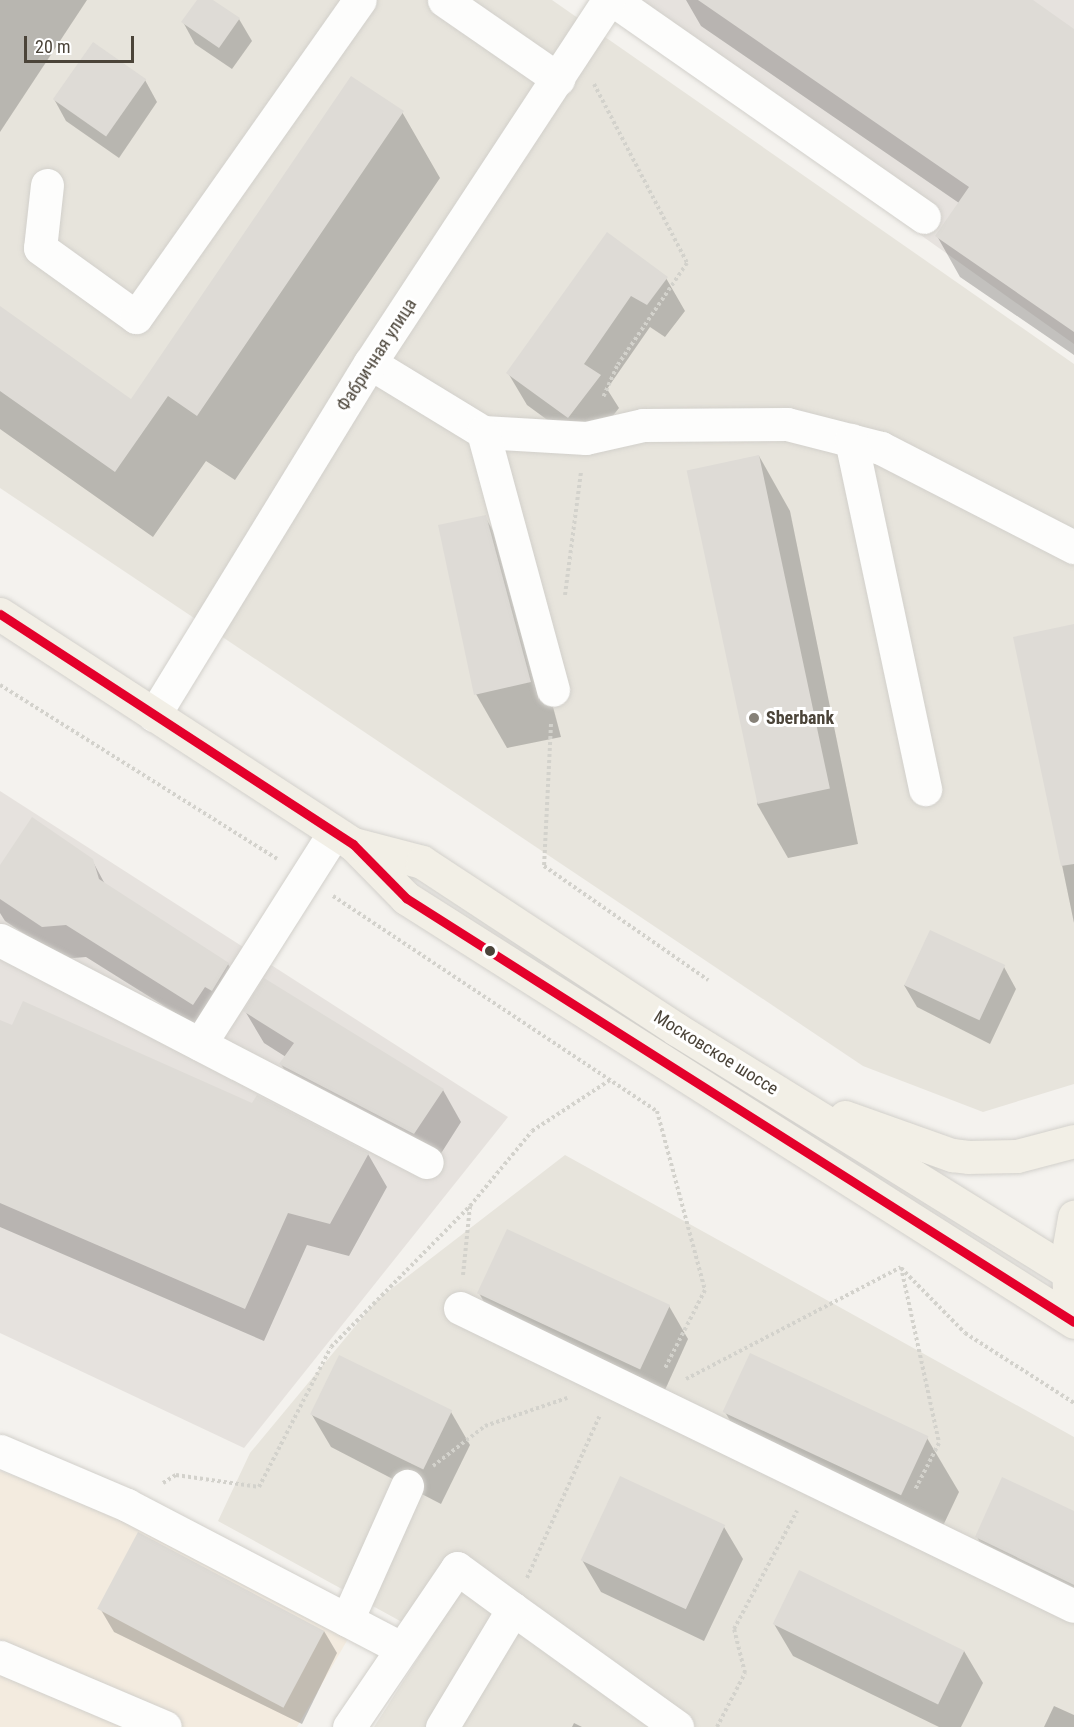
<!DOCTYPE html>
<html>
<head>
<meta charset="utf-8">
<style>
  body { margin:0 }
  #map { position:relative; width:1074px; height:1727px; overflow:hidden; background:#f4f2ee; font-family:"Roboto Condensed",sans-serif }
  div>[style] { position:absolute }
  .residential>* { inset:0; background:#e7e4dc }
  .commercial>* { inset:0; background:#f3ebdf }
  .industrial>* { inset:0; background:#e6e2de }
  .shadow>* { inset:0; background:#0003 }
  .building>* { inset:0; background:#dedbd6; transform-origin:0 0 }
  .path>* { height:4px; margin-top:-2px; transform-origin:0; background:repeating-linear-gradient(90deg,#d3d2cc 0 3px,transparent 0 6px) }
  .roads { filter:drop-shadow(0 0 2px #d2d0cb) drop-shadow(0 0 2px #d2d0cb) }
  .minor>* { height:33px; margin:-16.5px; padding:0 16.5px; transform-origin:16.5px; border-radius:16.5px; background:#fdfdfc }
  .major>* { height:33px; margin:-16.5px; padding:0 16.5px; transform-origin:16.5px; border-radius:16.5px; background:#f2efe6 }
  .bus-1>* { height:9px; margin:-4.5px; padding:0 4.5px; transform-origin:4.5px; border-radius:4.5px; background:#e4002b }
  .dots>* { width:16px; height:16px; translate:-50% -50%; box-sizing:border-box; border:3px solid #fff; border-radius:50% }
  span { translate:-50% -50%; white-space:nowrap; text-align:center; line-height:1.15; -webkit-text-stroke:6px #fff; paint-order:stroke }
  .street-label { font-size:18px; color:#4b4439 }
  .poi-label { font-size:18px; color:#4b4439; font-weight:700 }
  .left { translate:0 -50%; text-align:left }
  .scale { position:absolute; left:24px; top:36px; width:110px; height:27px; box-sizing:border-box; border:3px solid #4b4439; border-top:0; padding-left:8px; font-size:18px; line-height:21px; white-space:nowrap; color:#4b4439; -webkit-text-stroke:4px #fff; paint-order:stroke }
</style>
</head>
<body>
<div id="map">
  <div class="residential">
    <i style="clip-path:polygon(0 0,552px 0,1074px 364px,1074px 1084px,983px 1112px,863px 1066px,0 488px)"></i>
    <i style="clip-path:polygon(565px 1155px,1074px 1437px,1074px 1727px,374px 1727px,431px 1638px,218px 1521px,250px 1453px,377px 1300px)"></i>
  </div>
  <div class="commercial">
    <i style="clip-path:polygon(0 1471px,118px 1512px,352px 1632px,297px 1727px,0 1727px)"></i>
  </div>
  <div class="industrial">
    <i style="clip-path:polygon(590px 0,1074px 0,1074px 344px,614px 17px)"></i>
    <i style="clip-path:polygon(0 791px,508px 1117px,244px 1448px,0 1333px)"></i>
  </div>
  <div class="shadow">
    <i style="clip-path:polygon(0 0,87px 0,0 132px)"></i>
    <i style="clip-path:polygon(199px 0,210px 0,239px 19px,252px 41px,232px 69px,195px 44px,183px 22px)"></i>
    <i style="clip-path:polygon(686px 0,1030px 0,1074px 31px,1074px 355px,960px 277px,937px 236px,959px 203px,701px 26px)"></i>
    <i style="clip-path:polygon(145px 80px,157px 102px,119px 158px,66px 121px,54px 99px)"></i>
    <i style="clip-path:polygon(402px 112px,440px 178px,235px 480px,206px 461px,153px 537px,0 429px,0 308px,131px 401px)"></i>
    <i style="clip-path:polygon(607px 234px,666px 278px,685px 311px,665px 337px,650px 327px,607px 389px,619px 408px,587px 449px,527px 405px,508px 373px)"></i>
    <i style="clip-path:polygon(759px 456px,790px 511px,858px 844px,788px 858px,757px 804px)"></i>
    <i style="clip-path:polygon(485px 517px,517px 571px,561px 737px,507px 748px,476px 694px)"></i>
    <i style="clip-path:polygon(1074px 626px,1074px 923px,1015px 638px)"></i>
    <i style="clip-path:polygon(92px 860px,106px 886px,228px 964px,247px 997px,212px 1036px,86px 957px,62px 959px,5px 921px,0 913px,0 868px)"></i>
    <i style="clip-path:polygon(1004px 967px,1016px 989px,990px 1044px,917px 1007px,904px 985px)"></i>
    <i style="clip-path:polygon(245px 1011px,443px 1090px,461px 1122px,433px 1166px,299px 1096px,281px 1064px,286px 1057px,264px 1043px)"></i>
    <i style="clip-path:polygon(0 1022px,252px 1105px,258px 1097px,368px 1154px,387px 1187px,349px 1256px,307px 1245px,264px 1341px,0 1227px)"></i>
    <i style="clip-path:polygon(479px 1293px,669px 1306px,688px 1339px,660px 1401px,497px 1326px)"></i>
    <i style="clip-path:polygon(451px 1412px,470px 1445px,441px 1504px,331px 1447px,312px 1415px)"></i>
    <i style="clip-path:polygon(725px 1412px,927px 1438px,959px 1492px,932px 1549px,756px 1466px)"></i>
    <i style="clip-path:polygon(1074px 1512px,1074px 1623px,1008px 1592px,977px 1537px)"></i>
    <i style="clip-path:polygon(724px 1527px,743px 1559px,704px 1641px,601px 1592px,582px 1560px)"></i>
    <i style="clip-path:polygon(101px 1610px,324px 1631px,337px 1653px,302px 1724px,114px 1632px)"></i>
    <i style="clip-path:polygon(774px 1624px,964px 1651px,983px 1683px,961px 1727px,939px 1727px,793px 1656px)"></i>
    <i style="clip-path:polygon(1054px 1706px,1074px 1715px,1074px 1727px,1044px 1727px)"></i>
    <i style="clip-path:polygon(574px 1723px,582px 1727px,572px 1727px)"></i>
  </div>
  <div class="building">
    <i style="clip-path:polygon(197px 0,213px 0,240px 18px,219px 48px,181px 22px)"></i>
    <i style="clip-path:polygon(698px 0,1033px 0,1074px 29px,1074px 332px,935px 236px,969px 187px)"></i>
    <i style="left:93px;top:42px;width:65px;height:70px;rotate:35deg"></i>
    <i style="clip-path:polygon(351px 76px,404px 111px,197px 416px,168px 396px,115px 472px,0 391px,0 306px,131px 399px)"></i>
    <i style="clip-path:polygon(607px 232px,668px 277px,647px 305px,631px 296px,584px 364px,601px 375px,568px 418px,506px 373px)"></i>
    <i style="left:759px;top:455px;width:341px;height:74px;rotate:78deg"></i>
    <i style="clip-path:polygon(486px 515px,531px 682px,474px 695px,438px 525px)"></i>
    <i style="clip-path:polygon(1074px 624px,1074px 864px,1061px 866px,1013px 637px)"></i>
    <i style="clip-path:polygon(32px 817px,93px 859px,99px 879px,229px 963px,212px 991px,205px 987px,193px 1005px,66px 925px,42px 927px,0 899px,0 865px)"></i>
    <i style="left:930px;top:930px;width:83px;height:61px;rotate:25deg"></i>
    <i style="clip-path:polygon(264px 978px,444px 1089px,414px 1134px,279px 1064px,294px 1043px,243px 1011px)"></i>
    <i style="clip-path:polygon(23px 1001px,252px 1103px,257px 1095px,369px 1153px,330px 1224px,288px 1213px,245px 1309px,0 1203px,0 1020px,12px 1025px)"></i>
    <i style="left:507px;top:1229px;width:180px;height:71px;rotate:25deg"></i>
    <i style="left:750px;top:1353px;width:197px;height:65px;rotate:25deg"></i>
    <i style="left:339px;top:1355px;width:126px;height:66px;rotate:26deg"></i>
    <i style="left:620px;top:1476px;width:116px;height:93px;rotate:25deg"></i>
    <i style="clip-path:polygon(1002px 1477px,1074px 1511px,1074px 1585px,975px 1537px)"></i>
    <i style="left:138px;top:1532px;width:211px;height:87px;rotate:28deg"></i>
    <i style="left:799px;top:1570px;width:184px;height:60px;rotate:26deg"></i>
  </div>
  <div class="path">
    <i style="left:594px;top:84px;width:202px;rotate:62.5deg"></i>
    <i style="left:687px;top:263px;width:125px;rotate:124.2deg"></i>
    <i style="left:617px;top:366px;width:35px;rotate:114deg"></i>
    <i style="left:565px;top:595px;width:125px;rotate:-82.6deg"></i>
    <i style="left:0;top:685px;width:327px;rotate:32.1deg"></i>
    <i style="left:551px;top:724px;width:142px;rotate:92.8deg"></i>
    <i style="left:544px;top:866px;width:200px;rotate:34.8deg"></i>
    <i style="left:333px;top:896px;width:389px;rotate:33.6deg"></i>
    <i style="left:657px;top:1111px;width:185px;rotate:75deg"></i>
    <i style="left:705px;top:1290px;width:88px;rotate:117.1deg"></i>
    <i style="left:901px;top:1267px;width:180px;rotate:77.8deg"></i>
    <i style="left:939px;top:1443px;width:53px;rotate:117.1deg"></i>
    <i style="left:901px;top:1268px;width:91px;rotate:45.4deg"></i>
    <i style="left:965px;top:1333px;width:130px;rotate:32.7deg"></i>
    <i style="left:463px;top:1275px;width:69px;rotate:-84.2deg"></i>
    <i style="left:470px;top:1206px;width:97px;rotate:-50.4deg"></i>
    <i style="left:532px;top:1131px;width:93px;rotate:-33.2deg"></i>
    <i style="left:686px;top:1379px;width:242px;rotate:-27.5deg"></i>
    <i style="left:433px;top:1466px;width:66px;rotate:-37.6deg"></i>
    <i style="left:485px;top:1426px;width:87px;rotate:-18.9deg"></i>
    <i style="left:163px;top:1483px;width:15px;rotate:-32deg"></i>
    <i style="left:176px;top:1475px;width:84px;rotate:8.2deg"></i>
    <i style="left:259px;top:1487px;width:157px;rotate:-62.8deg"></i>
    <i style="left:331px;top:1347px;width:198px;rotate:-45.4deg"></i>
    <i style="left:527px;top:1578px;width:179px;rotate:-65.9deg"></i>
    <i style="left:717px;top:1727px;width:61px;rotate:-62.6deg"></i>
    <i style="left:745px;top:1673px;width:45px;rotate:-104deg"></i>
    <i style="left:734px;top:1629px;width:134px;rotate:-61.9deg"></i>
  </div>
  <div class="roads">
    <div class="minor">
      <i style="left:444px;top:0;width:139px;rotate:34.7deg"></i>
      <i style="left:613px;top:0;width:379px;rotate:34.9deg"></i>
      <i style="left:47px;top:185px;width:63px;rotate:96.3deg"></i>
      <i style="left:40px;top:248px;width:118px;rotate:35.7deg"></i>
      <i style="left:136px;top:317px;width:388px;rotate:-54.8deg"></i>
      <i style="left:370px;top:363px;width:132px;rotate:31.4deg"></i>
      <i style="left:483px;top:432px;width:103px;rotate:3.3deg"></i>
      <i style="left:586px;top:438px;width:58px;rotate:-12.8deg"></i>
      <i style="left:643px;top:425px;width:144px;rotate:-0.4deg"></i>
      <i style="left:787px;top:424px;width:97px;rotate:14.3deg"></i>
      <i style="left:881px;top:448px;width:217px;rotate:27.2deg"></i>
      <i style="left:483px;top:432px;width:267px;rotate:74.8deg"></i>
      <i style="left:851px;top:440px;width:357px;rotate:78deg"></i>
      <i style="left:154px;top:715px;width:413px;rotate:-58.5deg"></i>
      <i style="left:370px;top:363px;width:434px;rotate:-56.7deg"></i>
      <i style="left:0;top:940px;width:481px;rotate:27.5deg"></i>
      <i style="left:200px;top:1044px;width:237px;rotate:-57.6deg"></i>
      <i style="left:460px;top:1308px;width:682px;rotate:25.89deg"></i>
      <i style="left:0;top:1451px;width:138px;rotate:23deg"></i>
      <i style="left:127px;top:1505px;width:308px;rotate:27.6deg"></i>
      <i style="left:513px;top:1609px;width:202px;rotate:35.7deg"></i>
      <i style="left:347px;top:1620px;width:147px;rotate:-65.9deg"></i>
      <i style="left:0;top:1657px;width:179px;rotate:23deg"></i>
      <i style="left:349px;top:1727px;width:192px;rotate:-55.8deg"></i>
      <i style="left:457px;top:1568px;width:69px;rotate:36.2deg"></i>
      <i style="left:513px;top:1609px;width:138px;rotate:121deg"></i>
    </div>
    <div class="major">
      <i style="left:0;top:614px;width:421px;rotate:33.1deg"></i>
      <i style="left:353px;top:844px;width:76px;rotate:45.5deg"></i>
      <i style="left:406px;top:898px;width:791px;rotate:32.4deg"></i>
      <i style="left:353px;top:844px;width:71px;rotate:14.6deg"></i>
      <i style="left:422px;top:862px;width:304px;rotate:33.3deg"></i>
      <i style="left:676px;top:1029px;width:468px;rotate:31.8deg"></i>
      <i style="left:845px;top:1117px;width:114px;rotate:19.6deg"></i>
      <i style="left:952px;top:1155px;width:16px;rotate:7deg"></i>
      <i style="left:968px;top:1157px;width:49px;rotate:-1.2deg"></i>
      <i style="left:1017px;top:1156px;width:59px;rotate:-14.7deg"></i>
      <i style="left:1069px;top:1290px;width:38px;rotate:-92deg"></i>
      <i style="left:1068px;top:1252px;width:36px;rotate:-80deg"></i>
    </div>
  </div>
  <div class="bus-1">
    <i style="left:0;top:614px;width:421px;rotate:33.1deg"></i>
    <i style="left:353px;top:844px;width:76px;rotate:45.5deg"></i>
    <i style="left:406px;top:898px;width:791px;rotate:32.4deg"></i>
  </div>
  <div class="dots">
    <i style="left:754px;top:718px;background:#868178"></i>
    <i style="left:490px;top:951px;background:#4b4439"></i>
  </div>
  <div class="street-label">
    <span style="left:377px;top:355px;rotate:-57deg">Фабричная улица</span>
    <span style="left:716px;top:1053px;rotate:32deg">Московское шоссе</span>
  </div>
  <div class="poi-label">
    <span class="left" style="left:766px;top:718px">Sberbank</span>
  </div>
  <div class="scale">20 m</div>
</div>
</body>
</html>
